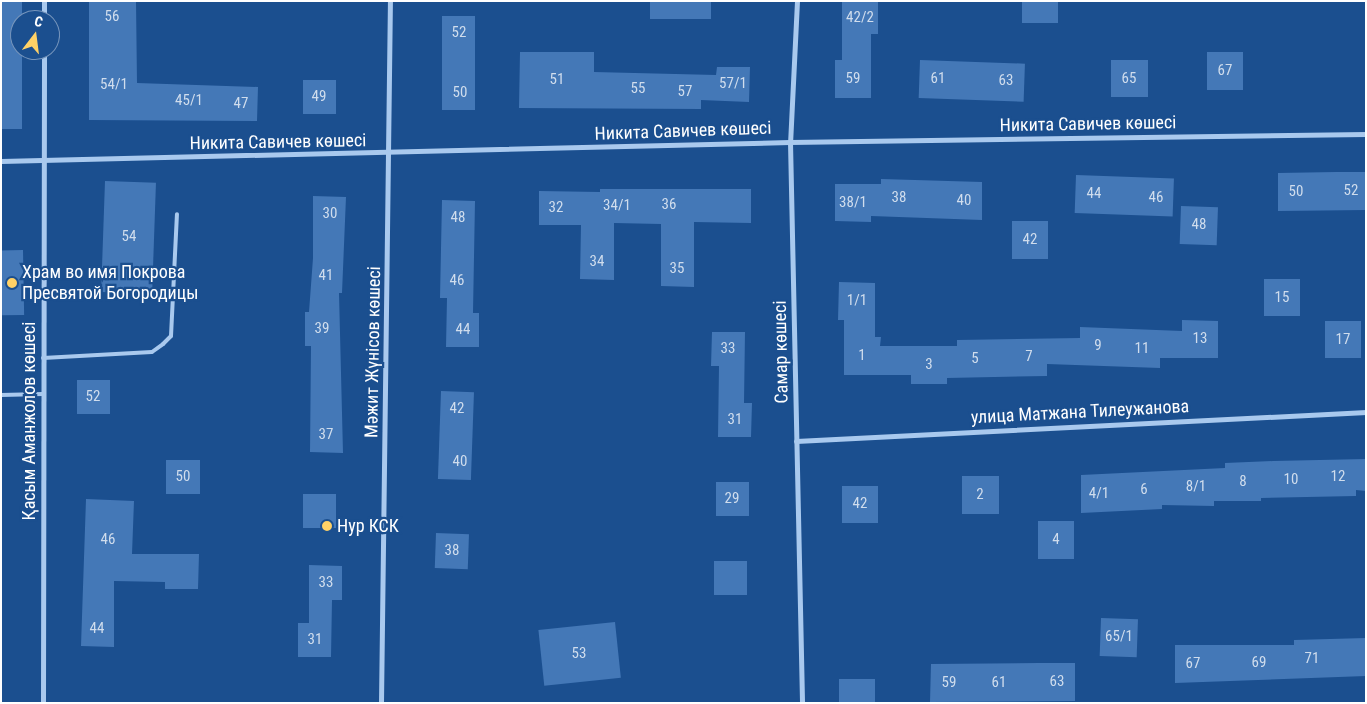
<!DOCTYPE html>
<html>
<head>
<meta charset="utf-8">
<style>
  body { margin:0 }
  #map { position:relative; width:1367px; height:704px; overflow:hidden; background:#1b4f8f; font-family:"Roboto Condensed",sans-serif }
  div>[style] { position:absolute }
  .building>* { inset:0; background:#4478b7; transform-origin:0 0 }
  .lane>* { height:4px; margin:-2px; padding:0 2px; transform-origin:2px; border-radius:2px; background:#a9c9ee }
  .street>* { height:5px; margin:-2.5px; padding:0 2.5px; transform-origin:2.5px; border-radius:2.5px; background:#a9c9ee }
  .dots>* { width:14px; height:14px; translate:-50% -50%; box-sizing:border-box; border:2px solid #1b4f8f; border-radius:50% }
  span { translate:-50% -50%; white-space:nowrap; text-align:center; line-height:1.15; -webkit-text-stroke:4.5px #1b4f8f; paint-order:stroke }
  .number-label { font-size:15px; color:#d0dded }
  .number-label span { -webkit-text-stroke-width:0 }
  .street-label { font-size:18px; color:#fff }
  .poi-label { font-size:18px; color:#fff }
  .left { translate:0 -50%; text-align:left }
  .frame { position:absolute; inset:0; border:2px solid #fff; pointer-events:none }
  .north { position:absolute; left:10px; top:10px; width:50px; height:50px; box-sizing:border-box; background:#1b4f8f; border:1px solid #7695bc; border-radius:50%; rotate:15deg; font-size:14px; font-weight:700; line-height:20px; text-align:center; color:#fff }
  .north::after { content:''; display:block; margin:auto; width:18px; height:22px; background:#ffd166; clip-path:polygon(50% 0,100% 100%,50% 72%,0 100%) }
</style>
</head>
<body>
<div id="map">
  <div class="building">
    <i style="left:1px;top:1px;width:21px;height:128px"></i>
    <i style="clip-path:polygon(89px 1px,136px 1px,137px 83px,258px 87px,257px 121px,89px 120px)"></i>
    <i style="left:650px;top:1px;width:61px;height:18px"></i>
    <i style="clip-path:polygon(842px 1px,878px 1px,878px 34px,871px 34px,871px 98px,835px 98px,835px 60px,842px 60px)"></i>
    <i style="left:1022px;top:1px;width:36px;height:22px"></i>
    <i style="left:442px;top:16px;width:33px;height:94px"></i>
    <i style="clip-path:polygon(520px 52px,594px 52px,594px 72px,716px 75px,717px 67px,750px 67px,749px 102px,701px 100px,701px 109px,519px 108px)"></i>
    <i style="left:1207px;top:52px;width:36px;height:38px"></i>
    <i style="left:920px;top:60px;width:105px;height:38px;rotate:2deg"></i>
    <i style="left:1111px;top:60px;width:37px;height:37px"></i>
    <i style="left:303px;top:80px;width:33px;height:34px"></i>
    <i style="clip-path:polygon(1336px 172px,1366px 172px,1366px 210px,1278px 211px,1278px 173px)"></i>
    <i style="left:1076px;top:175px;width:98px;height:38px;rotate:2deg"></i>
    <i style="clip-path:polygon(881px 179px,982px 182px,982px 220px,871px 216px,871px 222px,835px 221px,835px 184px,881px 184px)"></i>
    <i style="left:105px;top:181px;width:51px;height:111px;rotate:2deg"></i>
    <i style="clip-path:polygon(600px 189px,751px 189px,751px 223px,694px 222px,694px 287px,661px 286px,661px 224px,614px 223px,614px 280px,580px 279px,581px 225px,539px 225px,539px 191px,600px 192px)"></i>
    <i style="clip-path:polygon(313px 196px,346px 197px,342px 293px,339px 293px,343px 453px,310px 452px,311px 346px,305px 346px,305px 312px,309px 312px,313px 258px)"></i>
    <i style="clip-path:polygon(442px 200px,475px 201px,473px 313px,479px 313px,479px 347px,446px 347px,447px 298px,440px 298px)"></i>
    <i style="left:1181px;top:206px;width:37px;height:38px;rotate:2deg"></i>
    <i style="left:1012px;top:221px;width:36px;height:38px"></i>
    <i style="left:23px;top:250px;width:65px;height:22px;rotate:89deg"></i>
    <i style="left:1264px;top:279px;width:36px;height:37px"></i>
    <i style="clip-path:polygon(839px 282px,875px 283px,875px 337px,881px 337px,880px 346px,957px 346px,957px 340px,1080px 338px,1080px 327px,1182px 331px,1182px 320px,1218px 321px,1218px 358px,1160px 358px,1160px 368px,1047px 364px,1047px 376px,947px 378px,947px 384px,911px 384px,911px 375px,844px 375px,844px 320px,838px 320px)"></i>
    <i style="left:1325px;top:321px;width:36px;height:37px"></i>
    <i style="clip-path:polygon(712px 332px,745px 332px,744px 403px,752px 403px,751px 437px,718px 437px,719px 366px,711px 366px)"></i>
    <i style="left:77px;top:380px;width:33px;height:34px"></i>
    <i style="left:441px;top:391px;width:33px;height:88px;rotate:2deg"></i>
    <i style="clip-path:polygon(1366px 459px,1366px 491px,1356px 490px,1356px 496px,1261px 498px,1261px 501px,1214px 501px,1214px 506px,1162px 505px,1162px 509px,1081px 513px,1081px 475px,1225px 468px,1225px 463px,1273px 461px)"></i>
    <i style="left:166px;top:460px;width:34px;height:34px"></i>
    <i style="left:962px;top:476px;width:37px;height:38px"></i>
    <i style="left:716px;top:482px;width:33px;height:34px"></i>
    <i style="left:842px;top:486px;width:36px;height:37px"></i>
    <i style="left:303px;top:494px;width:33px;height:34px"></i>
    <i style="clip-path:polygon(86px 499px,134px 501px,132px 554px,199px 554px,198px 589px,165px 589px,165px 582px,114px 581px,114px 647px,81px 646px)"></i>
    <i style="left:1038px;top:521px;width:36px;height:38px"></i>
    <i style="left:436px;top:533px;width:33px;height:35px;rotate:2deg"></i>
    <i style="left:714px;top:561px;width:33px;height:34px"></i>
    <i style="clip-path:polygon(309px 565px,342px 566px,342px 600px,332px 600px,331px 657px,298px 657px,298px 623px,309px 623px)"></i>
    <i style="left:1101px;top:618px;width:37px;height:38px;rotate:2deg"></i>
    <i style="left:615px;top:622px;width:56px;height:77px;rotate:84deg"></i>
    <i style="clip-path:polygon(1366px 638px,1366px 676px,1175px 683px,1175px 645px,1294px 645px,1294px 640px)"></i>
    <i style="clip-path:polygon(1039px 663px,1075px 663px,1075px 701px,930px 702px,931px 664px)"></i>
    <i style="left:839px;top:679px;width:36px;height:24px"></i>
  </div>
  <div class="lane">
    <i style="left:43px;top:358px;width:109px;rotate:-3.2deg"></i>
    <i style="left:152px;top:352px;width:14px;rotate:-36deg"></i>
    <i style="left:163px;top:344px;width:11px;rotate:-45deg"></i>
    <i style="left:171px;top:336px;width:122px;rotate:-87.2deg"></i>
    <i style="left:1px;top:395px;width:42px;rotate:-1.4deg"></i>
  </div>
  <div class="street">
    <i style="left:44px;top:1px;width:19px;rotate:90deg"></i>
    <i style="left:797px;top:1px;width:141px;rotate:92.8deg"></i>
    <i style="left:790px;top:142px;width:561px;rotate:88.77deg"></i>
    <i style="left:1px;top:161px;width:789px;rotate:-1.38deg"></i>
    <i style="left:790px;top:142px;width:576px;rotate:-0.8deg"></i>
    <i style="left:796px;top:441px;width:571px;rotate:-2.91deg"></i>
    <i style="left:43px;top:703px;width:653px;rotate:-89.91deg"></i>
    <i style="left:381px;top:703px;width:702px;rotate:-89.27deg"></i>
  </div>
  <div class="dots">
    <i style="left:12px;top:283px;background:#ffd166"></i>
    <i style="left:327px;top:526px;background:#ffd166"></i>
  </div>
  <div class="number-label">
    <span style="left:112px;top:17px">56</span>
    <span style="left:860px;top:18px">42/2</span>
    <span style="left:459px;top:33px">52</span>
    <span style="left:1225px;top:71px">67</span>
    <span style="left:853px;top:79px">59</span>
    <span style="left:938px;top:79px">61</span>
    <span style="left:1129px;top:79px">65</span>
    <span style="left:557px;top:80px">51</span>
    <span style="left:1006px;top:81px">63</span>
    <span style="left:733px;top:84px">57/1</span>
    <span style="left:114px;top:85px">54/1</span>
    <span style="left:638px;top:89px">55</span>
    <span style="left:685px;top:92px">57</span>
    <span style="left:460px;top:93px">50</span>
    <span style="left:319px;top:97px">49</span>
    <span style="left:189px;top:101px">45/1</span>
    <span style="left:241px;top:104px">47</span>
    <span style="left:1351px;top:191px">52</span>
    <span style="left:1296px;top:192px">50</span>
    <span style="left:1094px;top:194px">44</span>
    <span style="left:899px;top:198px">38</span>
    <span style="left:1156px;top:198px">46</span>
    <span style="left:964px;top:201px">40</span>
    <span style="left:853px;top:203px">38/1</span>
    <span style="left:669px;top:205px">36</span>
    <span style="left:617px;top:206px">34/1</span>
    <span style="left:556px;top:208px">32</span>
    <span style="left:330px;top:214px">30</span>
    <span style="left:458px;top:218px">48</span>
    <span style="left:1199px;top:225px">48</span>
    <span style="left:129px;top:237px">54</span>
    <span style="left:1030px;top:240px">42</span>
    <span style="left:597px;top:262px">34</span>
    <span style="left:677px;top:269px">35</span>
    <span style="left:326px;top:276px">41</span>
    <span style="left:457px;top:281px">46</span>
    <span style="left:1282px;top:298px">15</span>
    <span style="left:857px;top:301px">1/1</span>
    <span style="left:322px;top:329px">39</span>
    <span style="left:463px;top:330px">44</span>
    <span style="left:1200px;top:339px">13</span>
    <span style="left:1343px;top:340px">17</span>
    <span style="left:1098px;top:346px">9</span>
    <span style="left:728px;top:349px">33</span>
    <span style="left:1142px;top:349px">11</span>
    <span style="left:862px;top:356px">1</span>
    <span style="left:1029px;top:357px">7</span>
    <span style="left:975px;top:359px">5</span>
    <span style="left:929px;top:365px">3</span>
    <span style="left:93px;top:397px">52</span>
    <span style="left:457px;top:409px">42</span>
    <span style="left:735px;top:420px">31</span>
    <span style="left:326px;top:435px">37</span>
    <span style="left:460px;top:462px">40</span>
    <span style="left:183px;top:477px">50</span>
    <span style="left:1338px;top:477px">12</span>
    <span style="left:1291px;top:480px">10</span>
    <span style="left:1243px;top:482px">8</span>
    <span style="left:1196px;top:487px">8/1</span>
    <span style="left:1144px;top:490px">6</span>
    <span style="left:1099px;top:494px">4/1</span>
    <span style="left:980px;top:495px">2</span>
    <span style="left:732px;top:499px">29</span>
    <span style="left:860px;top:504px">42</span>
    <span style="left:108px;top:540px">46</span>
    <span style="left:1056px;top:540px">4</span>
    <span style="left:452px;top:551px">38</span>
    <span style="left:326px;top:583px">33</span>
    <span style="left:97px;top:629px">44</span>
    <span style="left:1119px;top:637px">65/1</span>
    <span style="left:315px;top:640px">31</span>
    <span style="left:579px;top:654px">53</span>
    <span style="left:1312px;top:659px">71</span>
    <span style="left:1259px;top:663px">69</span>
    <span style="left:1193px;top:664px">67</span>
    <span style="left:1057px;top:682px">63</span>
    <span style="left:949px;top:683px">59</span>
    <span style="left:999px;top:683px">61</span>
  </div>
  <div class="street-label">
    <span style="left:1088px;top:124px;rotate:-1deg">Никита Савичев көшесі</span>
    <span style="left:683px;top:131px;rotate:-2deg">Никита Савичев көшесі</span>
    <span style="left:278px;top:142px;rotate:-1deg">Никита Савичев көшесі</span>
    <span style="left:373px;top:352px;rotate:-89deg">Мәжит Жүнісов көшесі</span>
    <span style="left:781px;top:352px;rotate:-91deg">Самар көшесі</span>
    <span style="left:1080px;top:412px;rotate:-3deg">улица Матжана Тилеужанова</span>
    <span style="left:29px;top:421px;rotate:-90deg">Қасым Аманжолов көшесі</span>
  </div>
  <div class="poi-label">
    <span class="left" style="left:22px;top:283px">Храм во имя Покрова<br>Пресвятой Богородицы</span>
    <span class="left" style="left:337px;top:526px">Нур КСК</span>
  </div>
  <div class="frame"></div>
  <div class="north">С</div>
</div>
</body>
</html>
